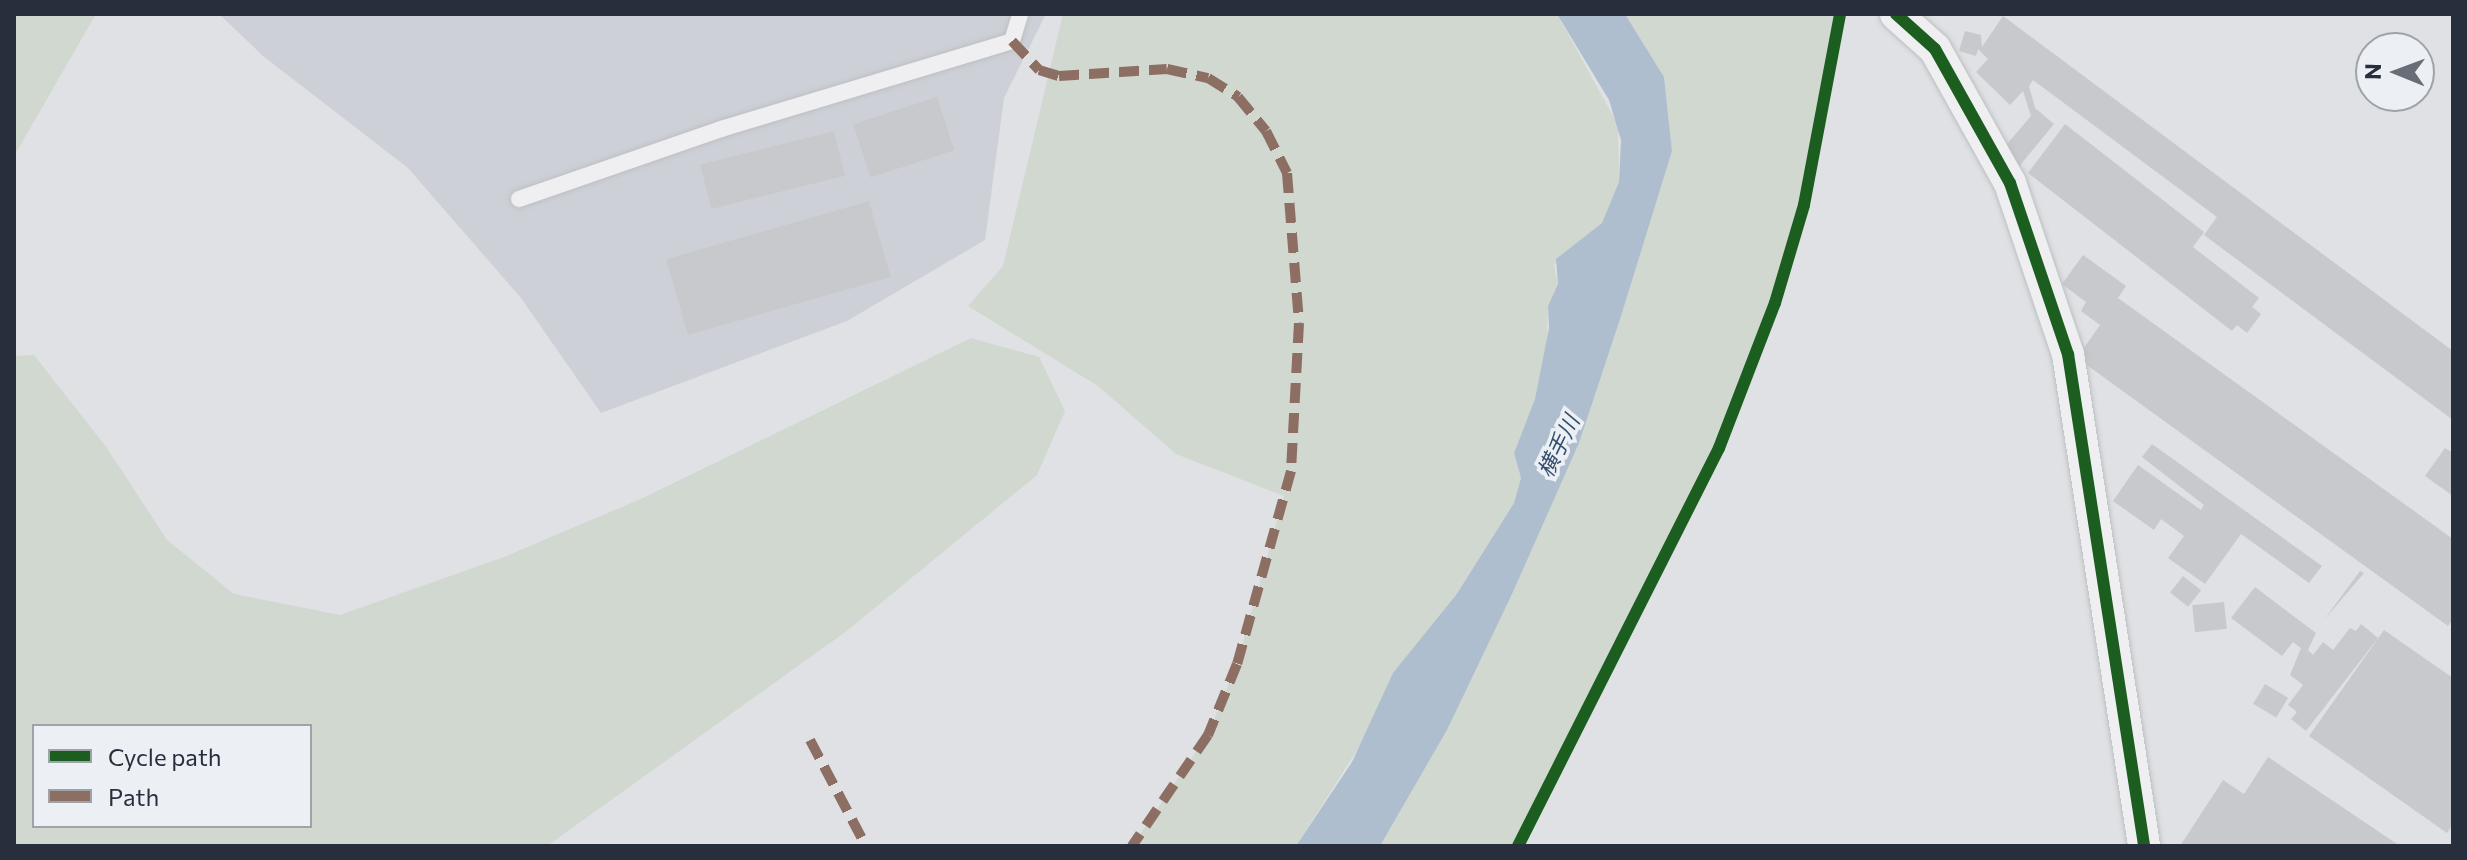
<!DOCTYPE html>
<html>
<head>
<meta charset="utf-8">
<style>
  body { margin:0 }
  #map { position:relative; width:2467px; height:860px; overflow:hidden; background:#dfe1e4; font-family:Commissioner,"Noto Sans JP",sans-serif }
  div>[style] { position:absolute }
  .built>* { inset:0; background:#cdd1d7 }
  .green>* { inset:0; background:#d0d8d0 }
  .water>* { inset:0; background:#afbece }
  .building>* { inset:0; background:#c8c9cc; transform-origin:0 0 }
  .roads { filter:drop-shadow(0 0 2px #bdbfc2) drop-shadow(0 0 2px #bdbfc2) }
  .service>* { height:16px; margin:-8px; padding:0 8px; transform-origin:8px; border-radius:8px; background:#efeff1 }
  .minor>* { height:32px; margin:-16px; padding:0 16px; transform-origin:16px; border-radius:16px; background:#efeff1 }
  .quiet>* { height:10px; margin-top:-5px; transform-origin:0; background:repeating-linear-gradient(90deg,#8d6e63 0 20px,transparent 0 30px) }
  .cycleway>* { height:12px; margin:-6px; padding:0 6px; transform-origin:6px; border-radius:6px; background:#1b5e20 }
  span { translate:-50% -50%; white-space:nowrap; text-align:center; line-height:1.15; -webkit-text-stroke:7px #ecf0f4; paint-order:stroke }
  .water-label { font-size:22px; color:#344e6e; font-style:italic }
  .frame { position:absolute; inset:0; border:16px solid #282f3c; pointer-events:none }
  .legend { position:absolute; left:32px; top:724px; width:280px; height:104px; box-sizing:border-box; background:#ecf0f4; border:2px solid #9ea3aa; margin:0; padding:10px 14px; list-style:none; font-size:24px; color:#282f3c }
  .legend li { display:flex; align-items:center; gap:16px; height:40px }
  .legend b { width:40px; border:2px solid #9ea3aa }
  .north { position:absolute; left:2355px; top:32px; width:80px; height:80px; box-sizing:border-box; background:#ecf0f4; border:2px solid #9ea3aa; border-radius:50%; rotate:271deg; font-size:22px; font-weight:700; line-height:32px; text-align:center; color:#282f3c }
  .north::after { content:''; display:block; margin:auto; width:28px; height:36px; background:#686d77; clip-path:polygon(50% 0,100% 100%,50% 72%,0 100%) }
</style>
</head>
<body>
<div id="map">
  <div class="built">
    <i style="clip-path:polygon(219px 14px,1046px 14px,1004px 98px,985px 240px,847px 321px,601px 413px,521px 298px,408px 168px,263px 56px)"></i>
  </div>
  <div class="green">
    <i style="clip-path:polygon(14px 14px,96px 14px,14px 156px)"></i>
    <i style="clip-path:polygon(1063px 14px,1557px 14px,1618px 125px,1619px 182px,1611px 205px,1602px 223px,1554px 265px,1558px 285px,1548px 306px,1547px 341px,1535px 400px,1514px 453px,1521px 478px,1514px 503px,1296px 846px,1132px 846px,1208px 734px,1237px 664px,1284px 496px,1176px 454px,1098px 386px,968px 306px,1003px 266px)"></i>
    <i style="clip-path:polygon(1625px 14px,1840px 14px,1804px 205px,1775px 303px,1719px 448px,1518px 846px,1380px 846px,1447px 730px,1579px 443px,1672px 151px,1664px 77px)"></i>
    <i style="clip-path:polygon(evenodd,971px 338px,1039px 357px,1065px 411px,1037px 475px,848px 630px,547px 846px,14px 846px,14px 356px,34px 355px,107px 448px,167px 540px,234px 594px,340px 615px,504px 557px,643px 498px,971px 338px,310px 726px,310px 826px,34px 826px,34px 726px,310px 726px)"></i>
  </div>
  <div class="water">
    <i style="clip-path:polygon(1557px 14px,1625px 14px,1664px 77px,1672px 151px,1621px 316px,1579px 443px,1512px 594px,1447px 730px,1380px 846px,1296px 846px,1352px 762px,1393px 673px,1456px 595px,1514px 503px,1521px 478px,1514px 453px,1535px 399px,1549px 328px,1548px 306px,1558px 284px,1556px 259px,1602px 223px,1619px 182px,1621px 140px,1609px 100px)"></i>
  </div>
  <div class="building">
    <i style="clip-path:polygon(2003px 16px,2453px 351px,2453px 420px,2204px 235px,2217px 217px,2033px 80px,2029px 86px,2035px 108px,2054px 124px,2017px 169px,2001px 151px,2031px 116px,2023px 91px,2010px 105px,1976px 72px,1988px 59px,1978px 49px,1976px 56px,1959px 51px,1965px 31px,1981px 35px,1982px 47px)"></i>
    <i style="left:937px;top:97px;width:56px;height:88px;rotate:72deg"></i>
    <i style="clip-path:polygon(2065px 124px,2204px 232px,2193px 247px,2259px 298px,2252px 307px,2261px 314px,2247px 333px,2237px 325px,2232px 331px,2028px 173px)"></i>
    <i style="left:834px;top:131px;width:46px;height:138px;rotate:76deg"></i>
    <i style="left:869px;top:201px;width:79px;height:211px;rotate:74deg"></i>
    <i style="clip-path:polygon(2083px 255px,2126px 286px,2118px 298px,2453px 539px,2453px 619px,2448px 626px,2077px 358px,2100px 325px,2081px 311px,2086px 302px,2062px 284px)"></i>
    <i style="clip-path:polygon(2152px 444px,2322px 566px,2309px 583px,2241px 534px,2205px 584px,2168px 558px,2184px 536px,2161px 519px,2154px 530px,2113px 501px,2138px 465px,2201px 510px,2204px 505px,2142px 457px)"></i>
    <i style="clip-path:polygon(2445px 448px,2453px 453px,2453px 496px,2425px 476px)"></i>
    <i style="clip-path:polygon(2360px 571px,2364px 573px,2324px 620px)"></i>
    <i style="left:2183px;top:576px;width:23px;height:21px;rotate:38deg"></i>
    <i style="clip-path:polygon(2255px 587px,2316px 633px,2308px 650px,2313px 655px,2323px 642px,2333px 650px,2350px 628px,2356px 631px,2361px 624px,2378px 638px,2306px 731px,2291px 719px,2297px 712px,2288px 705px,2303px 685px,2290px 675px,2301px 648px,2293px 642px,2282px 656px,2231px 618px)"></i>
    <i style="left:2224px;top:602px;width:27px;height:32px;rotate:84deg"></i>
    <i style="clip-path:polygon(2384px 630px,2453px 678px,2453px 824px,2447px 833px,2309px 736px)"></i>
    <i style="left:2265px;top:684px;width:27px;height:23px;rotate:31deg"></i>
    <i style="clip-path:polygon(2268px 757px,2400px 846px,2180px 846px,2223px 780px,2244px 794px)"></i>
  </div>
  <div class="roads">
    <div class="service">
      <i style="left:519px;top:199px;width:214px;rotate:-19.1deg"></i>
      <i style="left:721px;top:129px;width:304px;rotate:-16.8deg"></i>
      <i style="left:1012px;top:41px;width:28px;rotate:-73deg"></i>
    </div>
    <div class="minor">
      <i style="left:1896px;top:14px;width:52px;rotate:41.9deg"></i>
      <i style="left:1935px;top:49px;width:154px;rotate:60.8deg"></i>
      <i style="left:2010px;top:183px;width:181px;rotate:71.3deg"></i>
      <i style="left:2068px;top:354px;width:498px;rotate:81.2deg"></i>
    </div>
  </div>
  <div class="quiet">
    <i style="left:1012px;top:41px;width:40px;rotate:47deg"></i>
    <i style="left:1039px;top:70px;width:21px;rotate:17deg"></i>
    <i style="left:1059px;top:76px;width:108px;rotate:-3.7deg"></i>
    <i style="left:1167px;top:69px;width:42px;rotate:12.4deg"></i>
    <i style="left:1208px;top:78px;width:36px;rotate:32deg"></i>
    <i style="left:1238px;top:97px;width:44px;rotate:50.5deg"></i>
    <i style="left:1266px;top:131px;width:47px;rotate:63.4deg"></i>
    <i style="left:1287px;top:173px;width:150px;rotate:85.4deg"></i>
    <i style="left:1299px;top:323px;width:148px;rotate:93.1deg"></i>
    <i style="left:1291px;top:471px;width:200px;rotate:105.6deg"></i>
    <i style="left:1237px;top:664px;width:77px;rotate:112.2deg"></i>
    <i style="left:1208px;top:735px;width:135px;rotate:124.4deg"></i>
    <i style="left:810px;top:740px;width:120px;rotate:62.2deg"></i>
  </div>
  <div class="cycleway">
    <i style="left:1896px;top:14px;width:52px;rotate:41.9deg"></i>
    <i style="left:1935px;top:49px;width:154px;rotate:60.8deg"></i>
    <i style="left:2010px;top:183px;width:181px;rotate:71.3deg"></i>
    <i style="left:2068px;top:354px;width:498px;rotate:81.2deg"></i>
    <i style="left:1518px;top:846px;width:446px;rotate:-63.2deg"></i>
    <i style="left:1719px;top:448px;width:155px;rotate:-68.9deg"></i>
    <i style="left:1775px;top:303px;width:102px;rotate:-73.5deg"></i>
    <i style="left:1804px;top:205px;width:194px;rotate:-79.3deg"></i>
  </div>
  <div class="water-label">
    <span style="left:1558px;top:446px;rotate:-64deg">横手川</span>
  </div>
  <div class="frame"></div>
  <ul class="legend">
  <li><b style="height:10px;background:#1b5e20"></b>Cycle path</li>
  <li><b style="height:10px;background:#8d6e63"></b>Path</li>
  </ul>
  <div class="north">N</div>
</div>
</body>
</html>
